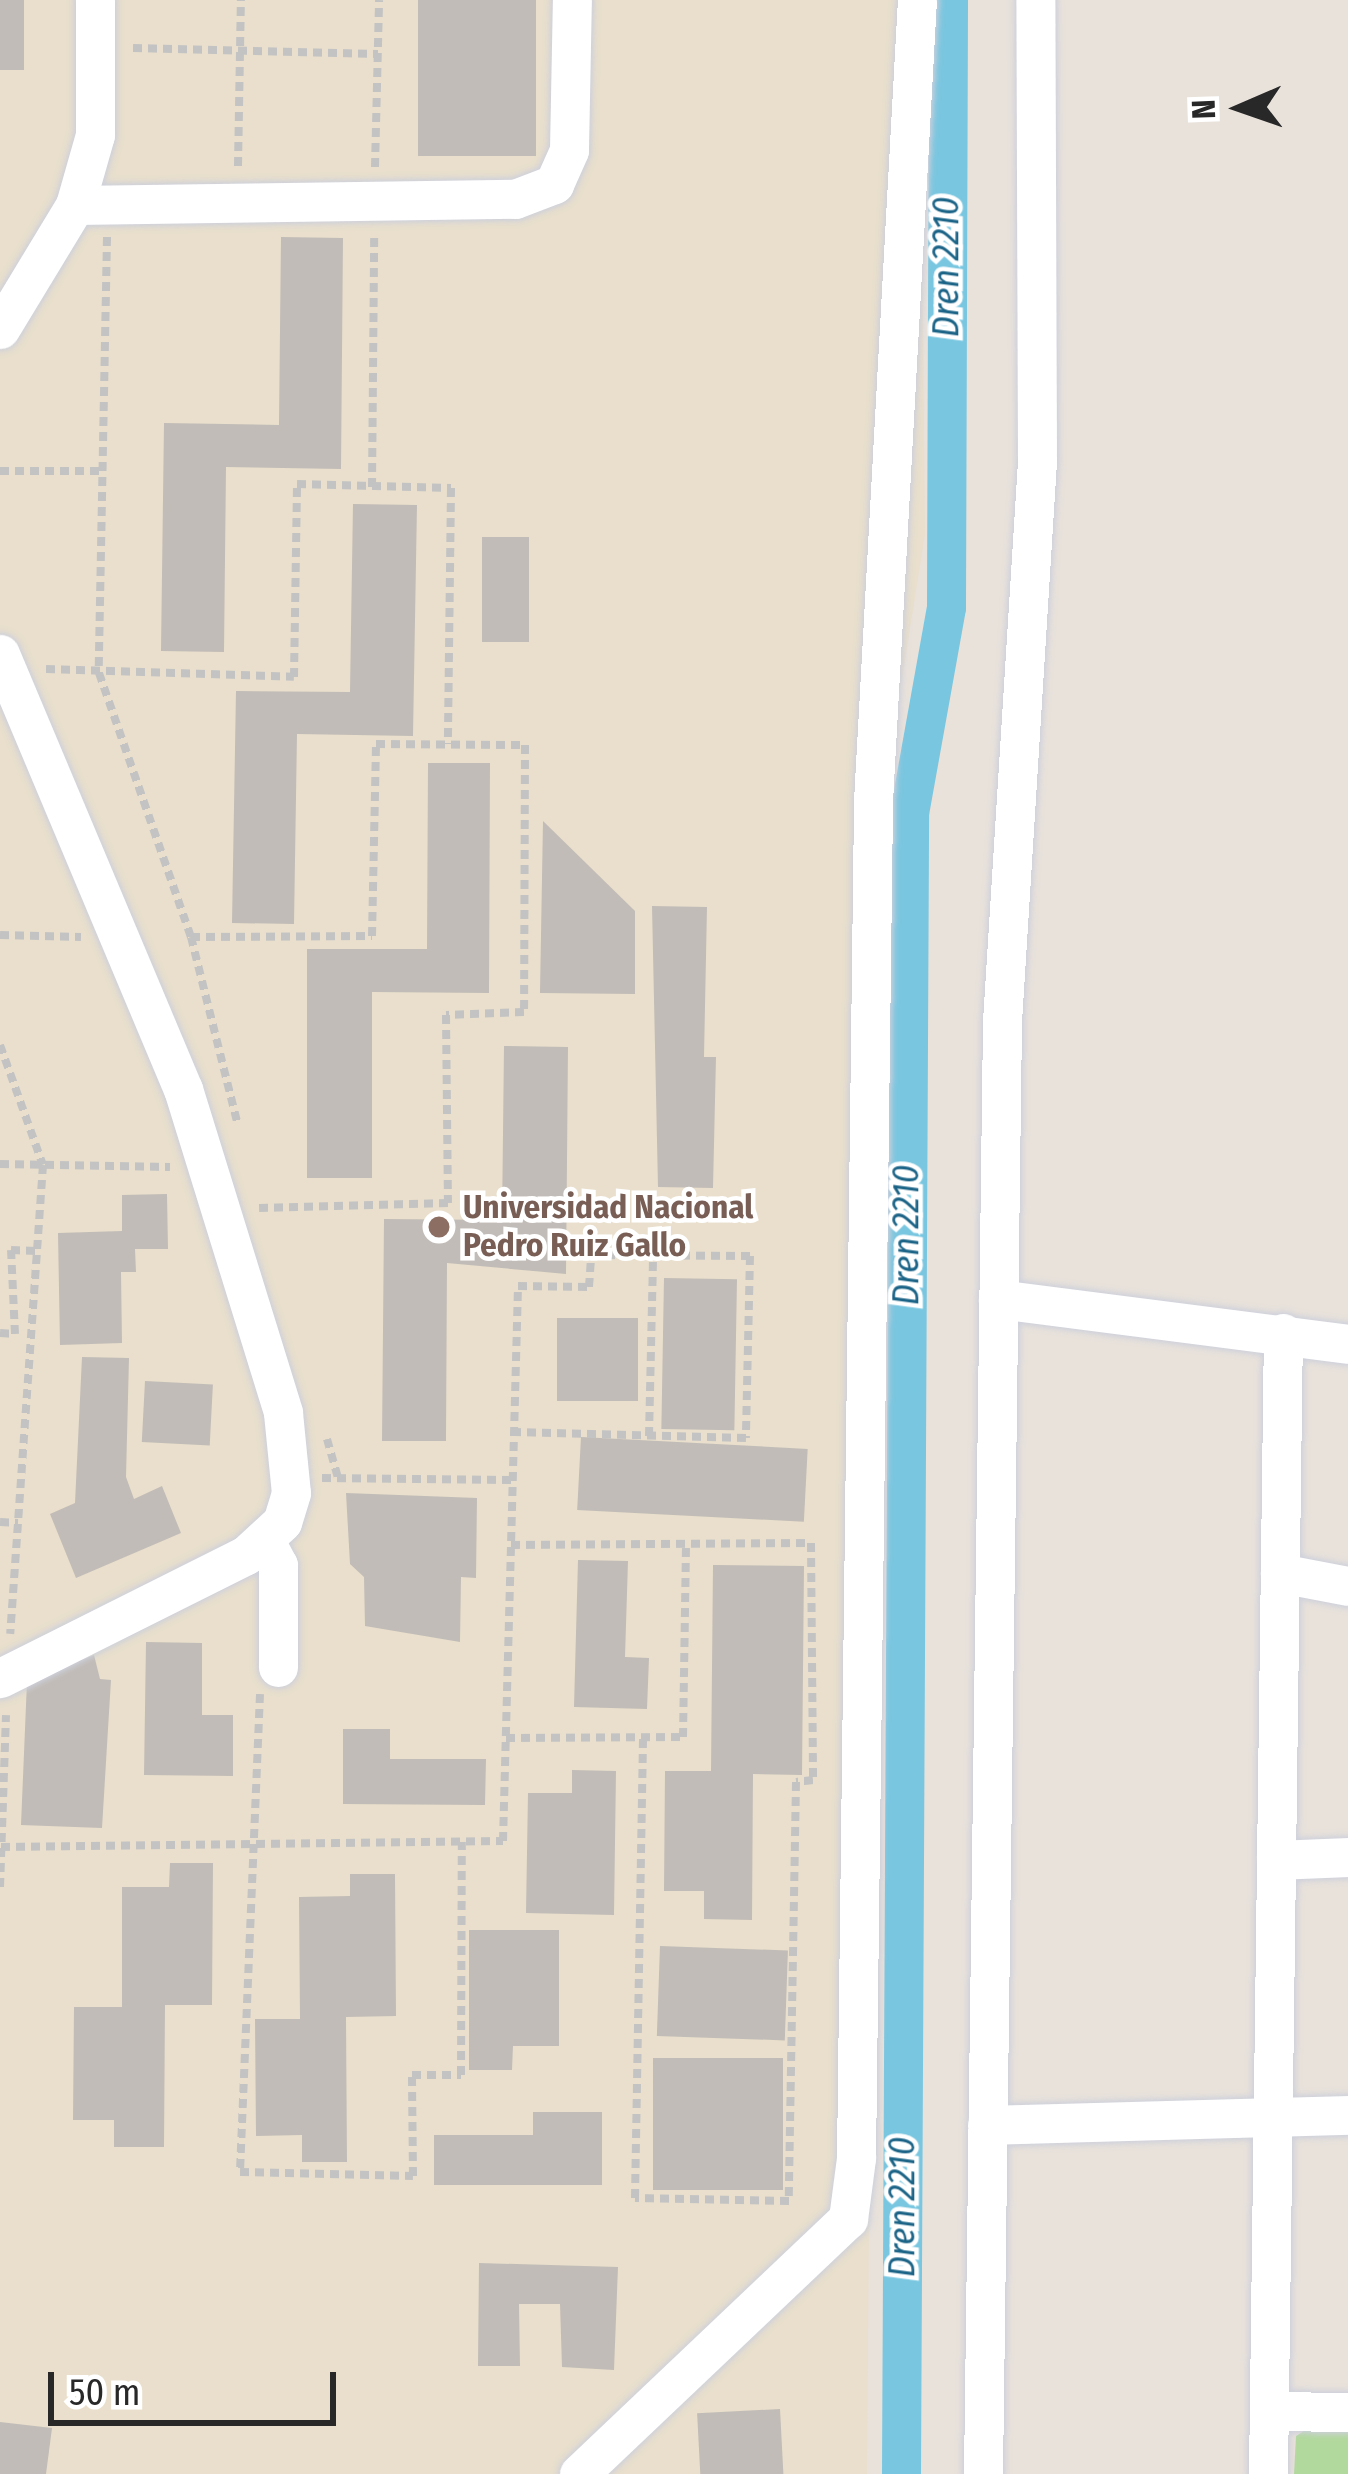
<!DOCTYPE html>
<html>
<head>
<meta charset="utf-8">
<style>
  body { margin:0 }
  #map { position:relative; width:1348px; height:2474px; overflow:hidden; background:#e9e2db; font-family:"Fira Sans Condensed",sans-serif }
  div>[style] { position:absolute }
  .education>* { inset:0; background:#e9dfcc }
  .green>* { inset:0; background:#b2d99d }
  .canal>* { height:39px; margin:-19.5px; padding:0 19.5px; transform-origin:19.5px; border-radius:19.5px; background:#79c6e0 }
  .building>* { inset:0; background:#c1bcb7; transform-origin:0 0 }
  .path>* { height:8px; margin-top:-4px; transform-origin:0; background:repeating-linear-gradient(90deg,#c3c3c3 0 9px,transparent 0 15px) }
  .roads { filter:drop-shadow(0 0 3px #cdd0db) drop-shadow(0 0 3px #cdd0db) }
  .minor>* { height:39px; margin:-19.5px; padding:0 19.5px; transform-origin:19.5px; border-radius:19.5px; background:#fff }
  .dots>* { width:33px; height:33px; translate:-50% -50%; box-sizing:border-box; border:6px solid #fff; border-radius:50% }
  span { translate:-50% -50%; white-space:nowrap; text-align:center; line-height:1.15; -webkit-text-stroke:9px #fff; paint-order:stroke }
  .education-label { font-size:33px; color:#785e54; font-weight:700 }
  .left { translate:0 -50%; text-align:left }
  .water-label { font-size:36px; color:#1c6487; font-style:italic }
  .north { position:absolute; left:1180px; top:48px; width:120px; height:120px; -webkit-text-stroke:9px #fff; paint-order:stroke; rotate:268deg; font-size:33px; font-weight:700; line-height:48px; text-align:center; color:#282828 }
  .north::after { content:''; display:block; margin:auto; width:42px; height:54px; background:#282828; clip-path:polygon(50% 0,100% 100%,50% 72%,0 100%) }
  .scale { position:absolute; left:48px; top:2372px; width:288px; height:54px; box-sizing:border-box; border:6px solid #282828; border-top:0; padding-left:15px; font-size:36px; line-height:42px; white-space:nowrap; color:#282828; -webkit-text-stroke:9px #fff; paint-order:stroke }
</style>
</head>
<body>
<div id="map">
  <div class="education">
    <i style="clip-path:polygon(0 0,920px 0,925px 534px,880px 818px,867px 2474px,0 2474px)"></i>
  </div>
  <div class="green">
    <i style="clip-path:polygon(1309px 2428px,1348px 2428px,1348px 2474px,1294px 2474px,1296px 2436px)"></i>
  </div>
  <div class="canal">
    <i style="left:901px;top:2474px;width:1661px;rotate:-89.72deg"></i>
    <i style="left:909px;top:813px;width:209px;rotate:-79.8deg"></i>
    <i style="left:946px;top:607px;width:607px;rotate:-89.81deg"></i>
  </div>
  <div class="building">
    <i style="left:0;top:0;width:24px;height:70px"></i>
    <i style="left:418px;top:0;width:118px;height:156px"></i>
    <i style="clip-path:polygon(281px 237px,343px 238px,341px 469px,226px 467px,224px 652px,161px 651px,164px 423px,279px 425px)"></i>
    <i style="clip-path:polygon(353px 504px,417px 505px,413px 736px,297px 734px,294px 924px,232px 923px,236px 691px,350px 692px)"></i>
    <i style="left:529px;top:537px;width:105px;height:47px;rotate:90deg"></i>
    <i style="clip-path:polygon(428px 763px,490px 763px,489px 993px,372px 992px,372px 1178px,307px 1178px,307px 949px,427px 949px)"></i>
    <i style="clip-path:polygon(543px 821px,635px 911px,635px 994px,540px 993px)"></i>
    <i style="clip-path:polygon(652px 906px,707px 907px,704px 1057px,716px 1057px,713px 1188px,658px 1187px)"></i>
    <i style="clip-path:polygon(504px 1046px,568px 1047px,566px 1274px,447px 1263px,446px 1441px,382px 1441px,384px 1219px,502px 1220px)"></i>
    <i style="clip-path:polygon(167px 1194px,168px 1249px,135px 1249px,136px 1272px,121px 1272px,122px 1343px,60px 1345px,58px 1233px,122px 1231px,122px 1195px)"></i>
    <i style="left:664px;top:1278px;width:73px;height:151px;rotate:1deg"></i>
    <i style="left:557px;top:1318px;width:81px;height:83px"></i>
    <i style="clip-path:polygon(82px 1357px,129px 1358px,126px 1477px,134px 1499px,162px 1486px,181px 1533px,76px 1578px,50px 1514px,75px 1503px)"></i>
    <i style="left:145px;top:1381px;width:68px;height:61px;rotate:3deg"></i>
    <i style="left:581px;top:1437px;width:227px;height:73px;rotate:3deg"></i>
    <i style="clip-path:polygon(346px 1493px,477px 1498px,476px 1578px,461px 1577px,460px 1642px,365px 1626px,364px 1577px,350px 1564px)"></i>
    <i style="clip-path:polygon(578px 1560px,628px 1561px,625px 1657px,649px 1658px,647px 1709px,574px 1707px)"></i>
    <i style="clip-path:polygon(713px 1565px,804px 1566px,802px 1775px,753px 1774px,752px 1920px,704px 1919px,704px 1891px,664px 1891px,665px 1771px,711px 1771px)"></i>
    <i style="clip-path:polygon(146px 1642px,202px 1643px,202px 1715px,233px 1715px,233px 1776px,144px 1775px)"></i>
    <i style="clip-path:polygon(94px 1655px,100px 1679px,111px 1680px,102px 1828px,21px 1825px,27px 1681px)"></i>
    <i style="clip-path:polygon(343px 1729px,390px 1729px,390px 1759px,486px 1759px,485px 1805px,343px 1804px)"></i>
    <i style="clip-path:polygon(572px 1770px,616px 1771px,614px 1915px,526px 1913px,528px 1793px,572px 1793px)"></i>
    <i style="clip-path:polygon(170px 1863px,213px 1863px,212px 2005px,165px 2005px,164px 2147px,114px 2147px,114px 2120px,73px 2120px,74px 2007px,122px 2007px,122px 1887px,169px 1887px)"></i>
    <i style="clip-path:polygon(350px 1874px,395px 1874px,396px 2016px,346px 2017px,347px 2162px,302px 2162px,302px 2135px,256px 2136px,255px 2019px,300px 2019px,299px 1897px,350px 1896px)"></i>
    <i style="clip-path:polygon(469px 1930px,559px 1930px,559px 2046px,513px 2046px,512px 2070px,469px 2070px)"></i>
    <i style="left:660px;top:1946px;width:128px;height:90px;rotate:2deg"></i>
    <i style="left:653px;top:2058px;width:130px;height:132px"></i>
    <i style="clip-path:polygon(533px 2112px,602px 2112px,602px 2185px,434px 2185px,434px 2135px,533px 2135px)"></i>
    <i style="clip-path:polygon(479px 2263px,618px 2267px,614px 2370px,562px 2367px,560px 2304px,519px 2304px,520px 2366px,478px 2366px)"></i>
    <i style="left:780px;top:2409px;width:65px;height:83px;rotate:87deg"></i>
    <i style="clip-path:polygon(0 2422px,52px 2428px,46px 2474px,0 2474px)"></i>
  </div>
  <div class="path">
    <i style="left:133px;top:48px;width:245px;rotate:1.4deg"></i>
    <i style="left:238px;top:166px;width:166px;rotate:-89deg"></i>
    <i style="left:375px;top:167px;width:167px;rotate:-88.6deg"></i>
    <i style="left:107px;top:237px;width:436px;rotate:91.1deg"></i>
    <i style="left:99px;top:673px;width:280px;rotate:70.8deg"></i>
    <i style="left:191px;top:937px;width:194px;rotate:76deg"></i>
    <i style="left:0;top:471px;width:99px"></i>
    <i style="left:372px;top:487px;width:251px;rotate:-89.5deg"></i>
    <i style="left:46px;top:669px;width:248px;rotate:1.8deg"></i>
    <i style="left:294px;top:677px;width:193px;rotate:-89.1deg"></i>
    <i style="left:297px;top:484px;width:154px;rotate:1.5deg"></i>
    <i style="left:451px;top:488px;width:256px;rotate:90.7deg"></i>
    <i style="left:0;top:935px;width:81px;rotate:1.4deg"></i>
    <i style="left:191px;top:937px;width:181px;rotate:-0.3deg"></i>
    <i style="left:372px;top:936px;width:192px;rotate:-88.8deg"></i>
    <i style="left:376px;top:744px;width:149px;rotate:0.4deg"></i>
    <i style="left:525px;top:745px;width:267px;rotate:90.2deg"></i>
    <i style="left:524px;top:1012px;width:78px;rotate:177.8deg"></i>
    <i style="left:446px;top:1015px;width:188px;rotate:89.4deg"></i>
    <i style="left:448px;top:1203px;width:189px;rotate:178.5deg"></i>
    <i style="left:0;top:1045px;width:127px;rotate:70.3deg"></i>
    <i style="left:43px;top:1165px;width:470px;rotate:94deg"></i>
    <i style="left:0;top:1164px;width:170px;rotate:1deg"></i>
    <i style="left:0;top:1333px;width:15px;rotate:4deg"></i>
    <i style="left:15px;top:1334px;width:84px;rotate:-92.7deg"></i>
    <i style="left:11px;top:1250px;width:26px;rotate:2deg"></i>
    <i style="left:649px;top:1436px;width:181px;rotate:-88.7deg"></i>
    <i style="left:327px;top:1439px;width:41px;rotate:74.2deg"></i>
    <i style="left:322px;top:1478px;width:191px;rotate:0.6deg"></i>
    <i style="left:0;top:1522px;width:18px;rotate:3deg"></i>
    <i style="left:511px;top:1545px;width:300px;rotate:-0.4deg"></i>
    <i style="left:811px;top:1543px;width:237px;rotate:89.5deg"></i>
    <i style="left:813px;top:1780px;width:17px;rotate:173deg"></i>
    <i style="left:796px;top:1782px;width:419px;rotate:91deg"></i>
    <i style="left:789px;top:2201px;width:154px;rotate:-178.9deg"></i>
    <i style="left:635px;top:2198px;width:461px;rotate:-89deg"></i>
    <i style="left:260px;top:1694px;width:478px;rotate:92.4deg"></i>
    <i style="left:240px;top:2172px;width:173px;rotate:1.3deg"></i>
    <i style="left:413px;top:2176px;width:101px;rotate:-90.6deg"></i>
    <i style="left:412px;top:2075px;width:49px"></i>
    <i style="left:461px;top:2075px;width:233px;rotate:-89.8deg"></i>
    <i style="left:506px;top:1738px;width:177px;rotate:-0.3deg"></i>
    <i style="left:683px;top:1737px;width:193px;rotate:-89.1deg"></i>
    <i style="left:1px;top:1847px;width:502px;rotate:-0.68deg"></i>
    <i style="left:503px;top:1841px;width:555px;rotate:-88.45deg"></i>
    <i style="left:518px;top:1286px;width:71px;rotate:0.8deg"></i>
    <i style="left:589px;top:1287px;width:32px;rotate:-86deg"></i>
    <i style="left:591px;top:1255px;width:159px;rotate:0.4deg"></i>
    <i style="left:750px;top:1256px;width:182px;rotate:91.3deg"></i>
    <i style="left:746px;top:1438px;width:232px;rotate:-178.5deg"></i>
    <i style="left:0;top:1887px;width:172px;rotate:-88deg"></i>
  </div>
  <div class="roads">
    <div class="minor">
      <i style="left:75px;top:205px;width:73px;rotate:-74.1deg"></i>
      <i style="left:95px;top:135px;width:135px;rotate:-90deg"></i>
      <i style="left:0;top:329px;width:145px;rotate:-58.8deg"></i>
      <i style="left:75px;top:205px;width:440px;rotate:-0.8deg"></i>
      <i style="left:515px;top:199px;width:42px;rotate:-21deg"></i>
      <i style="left:554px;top:184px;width:37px;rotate:-66deg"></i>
      <i style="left:569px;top:150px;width:150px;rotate:-88.9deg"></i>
      <i style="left:0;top:654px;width:472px;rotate:67.2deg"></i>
      <i style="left:183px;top:1089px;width:339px;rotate:72.8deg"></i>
      <i style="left:283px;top:1413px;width:80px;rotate:84.3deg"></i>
      <i style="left:291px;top:1493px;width:30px;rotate:107deg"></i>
      <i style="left:282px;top:1522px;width:49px;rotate:137.5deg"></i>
      <i style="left:246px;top:1555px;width:275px;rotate:153.4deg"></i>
      <i style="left:998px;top:1299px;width:353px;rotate:7.3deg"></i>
      <i style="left:264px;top:1539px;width:30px;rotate:62deg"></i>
      <i style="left:278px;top:1565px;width:102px;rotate:90deg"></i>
      <i style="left:1280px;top:1573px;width:69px;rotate:10.8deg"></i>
      <i style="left:1276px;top:1860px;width:72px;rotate:-2.4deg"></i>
      <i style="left:987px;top:2125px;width:361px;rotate:-1.6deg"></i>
      <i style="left:1269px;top:2411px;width:79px;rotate:0.7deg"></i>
      <i style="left:579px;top:2474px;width:371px;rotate:-43.5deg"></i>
      <i style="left:848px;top:2219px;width:62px;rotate:-82.5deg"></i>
      <i style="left:856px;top:2158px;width:1357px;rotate:-89.28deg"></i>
      <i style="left:873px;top:801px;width:802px;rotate:-86.86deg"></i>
      <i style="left:983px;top:2474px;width:1453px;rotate:-89.25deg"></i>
      <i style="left:1002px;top:1021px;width:561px;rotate:-86.42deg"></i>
      <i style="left:1037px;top:461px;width:461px;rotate:-90.2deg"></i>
      <i style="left:1268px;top:2474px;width:1141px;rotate:-89.25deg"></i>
    </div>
  </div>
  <div class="dots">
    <i style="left:439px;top:1227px;background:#8d6e63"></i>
  </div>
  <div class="education-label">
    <span class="left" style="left:463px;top:1227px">Universidad Nacional<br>Pedro Ruiz Gallo</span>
  </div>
  <div class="water-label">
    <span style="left:947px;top:267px;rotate:-90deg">Dren 2210</span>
    <span style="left:907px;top:1235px;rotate:-90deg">Dren 2210</span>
    <span style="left:903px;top:2207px;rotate:-90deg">Dren 2210</span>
  </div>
  <div class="north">N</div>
  <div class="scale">50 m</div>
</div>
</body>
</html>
